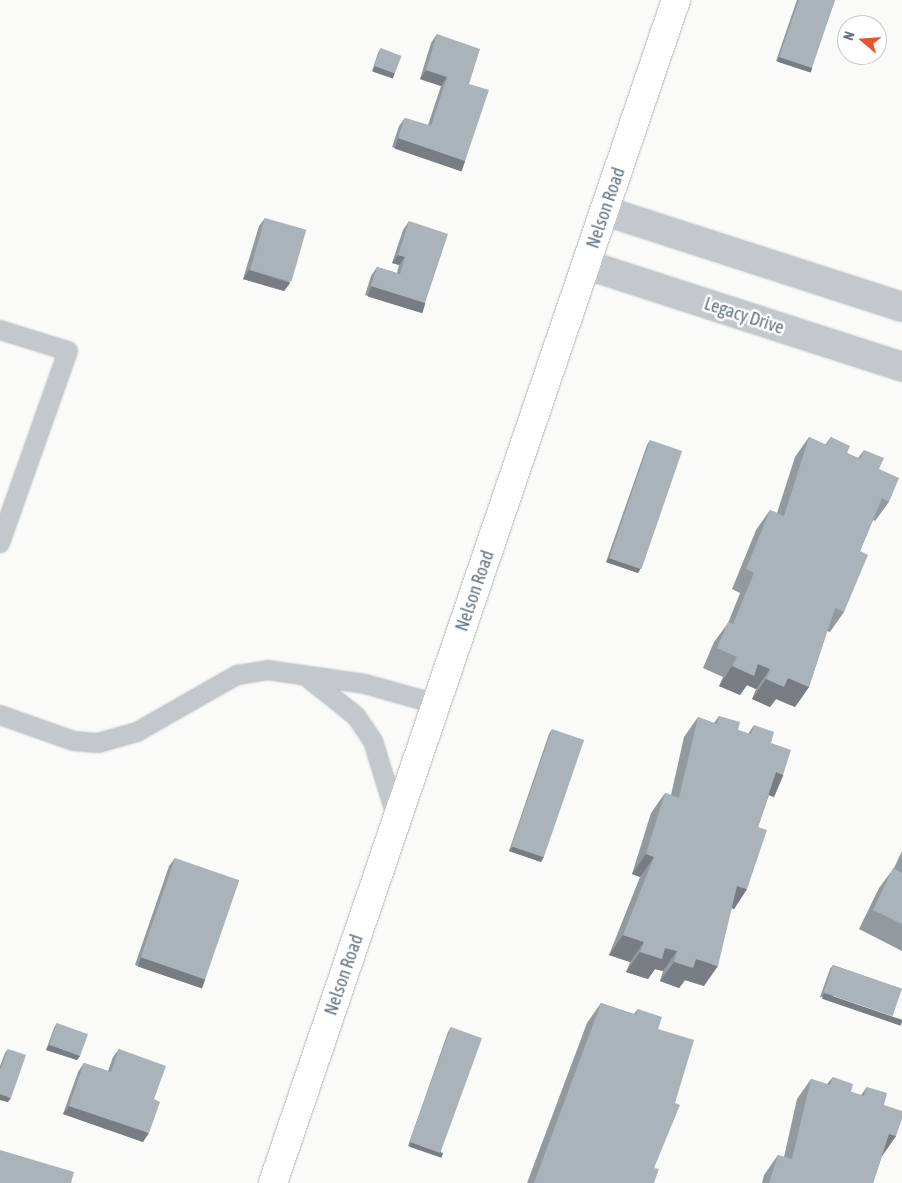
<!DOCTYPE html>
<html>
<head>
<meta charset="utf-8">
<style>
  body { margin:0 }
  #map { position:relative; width:902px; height:1183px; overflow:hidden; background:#fafaf8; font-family:"Asap Condensed",sans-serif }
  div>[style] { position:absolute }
  .roads { filter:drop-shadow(0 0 1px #b3babf) drop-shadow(0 0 1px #b3babf) }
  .service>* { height:18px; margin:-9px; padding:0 9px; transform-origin:9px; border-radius:9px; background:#c3c8cc }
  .minor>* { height:28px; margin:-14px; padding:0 14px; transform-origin:14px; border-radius:14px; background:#c3c8cc }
  .secondary>* { height:28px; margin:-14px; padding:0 14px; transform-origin:14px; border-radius:14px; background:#fff }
  .wall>* { inset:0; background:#929a9f }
  .shaded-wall>* { inset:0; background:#777d82; transform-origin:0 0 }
  .building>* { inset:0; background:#aab3b9; transform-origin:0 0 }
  span { translate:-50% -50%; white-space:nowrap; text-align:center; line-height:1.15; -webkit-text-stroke:5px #fff; paint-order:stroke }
  .street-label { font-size:18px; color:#657683 }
  .north { position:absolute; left:837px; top:15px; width:50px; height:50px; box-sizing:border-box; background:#fff; border:1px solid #c1c8cd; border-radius:50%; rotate:288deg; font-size:14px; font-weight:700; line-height:20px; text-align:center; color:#657683 }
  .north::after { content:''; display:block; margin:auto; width:18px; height:22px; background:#e4572e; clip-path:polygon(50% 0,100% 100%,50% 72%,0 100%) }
</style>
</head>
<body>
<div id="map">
  <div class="roads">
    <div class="service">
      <i style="left:0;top:330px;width:71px;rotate:17.2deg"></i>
      <i style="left:68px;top:351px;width:204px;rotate:109.5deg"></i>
      <i style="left:308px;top:678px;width:61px;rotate:38.4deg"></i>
      <i style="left:356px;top:716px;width:30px;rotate:56deg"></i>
      <i style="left:373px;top:741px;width:82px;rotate:72.9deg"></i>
      <i style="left:0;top:715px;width:78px;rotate:19.4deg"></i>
      <i style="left:74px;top:741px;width:24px;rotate:5deg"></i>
      <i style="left:98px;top:743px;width:41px;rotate:-15.8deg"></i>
      <i style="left:137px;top:732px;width:115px;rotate:-29.7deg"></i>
      <i style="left:237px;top:675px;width:30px;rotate:-9deg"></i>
      <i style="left:267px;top:670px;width:99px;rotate:8.1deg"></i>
      <i style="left:365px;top:684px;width:74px;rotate:15.7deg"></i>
    </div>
    <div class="minor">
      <i style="left:605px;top:211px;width:312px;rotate:17.9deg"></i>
      <i style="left:587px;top:265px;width:331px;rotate:17.9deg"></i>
    </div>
    <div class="secondary">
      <i style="left:273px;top:1183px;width:1250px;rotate:-71.19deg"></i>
    </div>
  </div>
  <div class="wall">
    <i style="clip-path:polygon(797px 0,835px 0,809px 72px,776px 61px)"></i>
    <i style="clip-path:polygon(437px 34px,469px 84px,465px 161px,459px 170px,392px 147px,399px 126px,405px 118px,428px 125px,441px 86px,420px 79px,431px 43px)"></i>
    <i style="clip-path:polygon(381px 48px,395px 73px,392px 78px,372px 71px,378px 53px)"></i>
    <i style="clip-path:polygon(265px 218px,290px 283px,284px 291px,243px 279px,259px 226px)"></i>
    <i style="clip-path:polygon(409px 221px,425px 303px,419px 312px,365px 295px,371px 276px,377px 267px,397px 273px,399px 265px,392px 263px,403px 230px)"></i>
    <i style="clip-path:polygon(809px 437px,825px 445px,831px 437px,847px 453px,858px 458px,864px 450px,879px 469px,889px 502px,875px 521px,873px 520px,860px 551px,844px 612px,830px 632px,827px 631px,809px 687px,795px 707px,776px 699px,770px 707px,752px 699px,756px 689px,747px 685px,740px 695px,719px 686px,723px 677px,703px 668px,714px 642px,728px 623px,740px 593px,732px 589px,756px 530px,770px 510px,777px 513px,795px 457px)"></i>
    <i style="clip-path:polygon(650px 440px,638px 573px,606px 562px,647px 445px)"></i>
    <i style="clip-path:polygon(719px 716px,738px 730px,748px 734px,754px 725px,771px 743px,783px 775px,769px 795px,758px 827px,747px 889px,734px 909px,732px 908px,704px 986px,685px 980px,679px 988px,660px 981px,663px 971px,655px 969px,648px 979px,626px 972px,630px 962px,609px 955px,640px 877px,632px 874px,651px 813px,665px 793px,671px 795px,684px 737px,698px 717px,714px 723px)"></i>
    <i style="clip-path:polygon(552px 729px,541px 862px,509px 851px,549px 734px)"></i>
    <i style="clip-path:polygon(902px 851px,902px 951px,859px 929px,879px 888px,894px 868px)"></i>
    <i style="clip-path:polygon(175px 858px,199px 987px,135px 965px,169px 866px)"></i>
    <i style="clip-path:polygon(833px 965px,902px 989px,820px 997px,830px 969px)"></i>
    <i style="clip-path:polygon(601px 1003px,634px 1014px,638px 1009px,658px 1029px,654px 1183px,527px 1183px,587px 1023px)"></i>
    <i style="clip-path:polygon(57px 1023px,80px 1056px,77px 1060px,46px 1050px,54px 1028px)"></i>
    <i style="clip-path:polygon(451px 1027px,440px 1157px,408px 1146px,448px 1032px)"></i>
    <i style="clip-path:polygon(8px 1049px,8px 1102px,0 1100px,0 1066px,5px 1053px)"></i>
    <i style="clip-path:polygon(119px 1049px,154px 1099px,143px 1142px,63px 1114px,78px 1072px,84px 1063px,108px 1071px,113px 1057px)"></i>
    <i style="clip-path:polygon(833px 1077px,851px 1092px,861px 1095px,867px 1087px,884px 1105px,896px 1136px,882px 1156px,873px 1183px,762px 1183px,764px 1175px,778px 1155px,784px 1157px,797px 1099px,811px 1079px,827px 1084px)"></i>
  </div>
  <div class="shaded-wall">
    <i style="left:779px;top:57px;width:35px;height:5px;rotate:18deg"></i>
    <i style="left:375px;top:66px;width:21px;height:6px;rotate:19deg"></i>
    <i style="clip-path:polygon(426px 70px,447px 77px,441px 86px,420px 79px)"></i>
    <i style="left:398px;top:138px;width:71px;height:11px;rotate:19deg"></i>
    <i style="clip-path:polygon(398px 255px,405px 257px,399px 265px,392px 263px)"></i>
    <i style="clip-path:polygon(249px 270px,290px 283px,284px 291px,243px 279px)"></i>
    <i style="left:371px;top:286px;width:57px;height:11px;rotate:17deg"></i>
    <i style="clip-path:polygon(609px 558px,641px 568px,638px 573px,606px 562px)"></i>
    <i style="clip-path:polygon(758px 664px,770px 669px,756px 689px,747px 685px,740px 695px,719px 686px,732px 666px)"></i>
    <i style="clip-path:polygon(788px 678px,809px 687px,795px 707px,776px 699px,770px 707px,752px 699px,766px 679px)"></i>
    <i style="left:776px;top:772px;width:8px;height:24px;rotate:23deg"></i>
    <i style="clip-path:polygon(513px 847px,544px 857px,541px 862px,509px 851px)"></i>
    <i style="clip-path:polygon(646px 854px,654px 857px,640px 877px,632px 874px)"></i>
    <i style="clip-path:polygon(737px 886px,747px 889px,734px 909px,723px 905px)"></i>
    <i style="clip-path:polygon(623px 935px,644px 942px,630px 962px,609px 955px)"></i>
    <i style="clip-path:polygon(665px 948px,677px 951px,663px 971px,655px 969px,648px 979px,626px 972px,640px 952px)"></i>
    <i style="left:141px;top:957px;width:68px;height:10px;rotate:19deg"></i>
    <i style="clip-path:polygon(696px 959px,718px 966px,704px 986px,685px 980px,679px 988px,660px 981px,674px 962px)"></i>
    <i style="left:824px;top:993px;width:83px;height:6px;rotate:19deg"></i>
    <i style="clip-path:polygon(49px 1045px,80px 1056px,77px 1060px,46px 1050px)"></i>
    <i style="clip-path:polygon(0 1094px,11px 1098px,8px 1102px,0 1100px)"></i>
    <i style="clip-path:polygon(69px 1106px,149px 1133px,143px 1142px,63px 1114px)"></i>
    <i style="clip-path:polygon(889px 1134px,896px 1136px,882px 1156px,875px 1154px)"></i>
    <i style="left:411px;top:1142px;width:34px;height:5px;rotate:19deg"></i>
  </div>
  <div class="building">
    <i style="clip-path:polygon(799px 0,835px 0,812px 68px,779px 57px)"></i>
    <i style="clip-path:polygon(437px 34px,480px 49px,469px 84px,489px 90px,465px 161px,398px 138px,405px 118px,431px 126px,447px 77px,426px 70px)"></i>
    <i style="left:381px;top:48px;width:22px;height:19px;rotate:21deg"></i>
    <i style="left:265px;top:218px;width:43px;height:54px;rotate:16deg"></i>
    <i style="clip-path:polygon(409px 221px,448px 234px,425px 303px,371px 286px,377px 267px,400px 274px,405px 257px,398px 255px)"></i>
    <i style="clip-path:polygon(809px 437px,827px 445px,831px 437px,850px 446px,847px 453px,860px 459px,864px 450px,884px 458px,879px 469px,899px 478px,889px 502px,882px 498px,860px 551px,868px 555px,844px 612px,835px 608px,809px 687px,788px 678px,784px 687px,766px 679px,770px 669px,758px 664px,754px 676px,732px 666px,737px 657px,717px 648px,728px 622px,733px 624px,754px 573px,746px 569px,770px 510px,784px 516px)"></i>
    <i style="left:650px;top:440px;width:34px;height:125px;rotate:19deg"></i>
    <i style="clip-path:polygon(719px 716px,740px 722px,738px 730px,751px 734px,754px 725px,774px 732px,771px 743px,791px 750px,783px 775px,776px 772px,758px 827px,767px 830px,747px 889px,737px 886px,718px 966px,696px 959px,693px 968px,674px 962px,677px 951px,665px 948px,662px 959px,640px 952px,644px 942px,623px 935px,654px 857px,646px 854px,665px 793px,679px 798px,698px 717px,717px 724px)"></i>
    <i style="left:552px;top:729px;width:34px;height:124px;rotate:19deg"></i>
    <i style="left:175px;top:858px;width:68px;height:105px;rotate:19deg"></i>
    <i style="clip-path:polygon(893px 868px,902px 873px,902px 924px,873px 910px)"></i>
    <i style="left:833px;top:965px;width:73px;height:29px;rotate:19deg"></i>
    <i style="clip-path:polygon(601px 1003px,636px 1015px,638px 1009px,662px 1017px,658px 1029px,694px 1040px,675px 1103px,680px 1105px,654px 1168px,659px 1169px,654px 1183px,534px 1183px)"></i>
    <i style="left:57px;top:1023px;width:33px;height:23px;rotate:20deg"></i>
    <i style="left:451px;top:1027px;width:33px;height:122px;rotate:20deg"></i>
    <i style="clip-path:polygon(8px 1049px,26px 1055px,11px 1098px,0 1094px,0 1070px)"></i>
    <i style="clip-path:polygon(119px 1049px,166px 1066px,154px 1099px,160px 1102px,149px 1133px,69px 1106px,84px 1063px,111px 1072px)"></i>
    <i style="clip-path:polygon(833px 1077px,853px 1084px,851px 1092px,864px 1096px,867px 1087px,887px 1093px,884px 1105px,902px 1111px,902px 1119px,896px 1136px,889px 1134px,873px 1183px,769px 1183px,778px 1155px,792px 1159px,811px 1079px,830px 1085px)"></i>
    <i style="clip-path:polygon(0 1150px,74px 1172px,71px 1183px,0 1183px)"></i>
  </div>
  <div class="street-label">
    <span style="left:606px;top:208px;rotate:-71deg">Nelson Road</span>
    <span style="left:744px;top:316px;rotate:18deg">Legacy Drive</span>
    <span style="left:475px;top:591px;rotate:-71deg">Nelson Road</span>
    <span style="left:344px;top:975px;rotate:-71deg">Nelson Road</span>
  </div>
  <div class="north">N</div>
</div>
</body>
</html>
